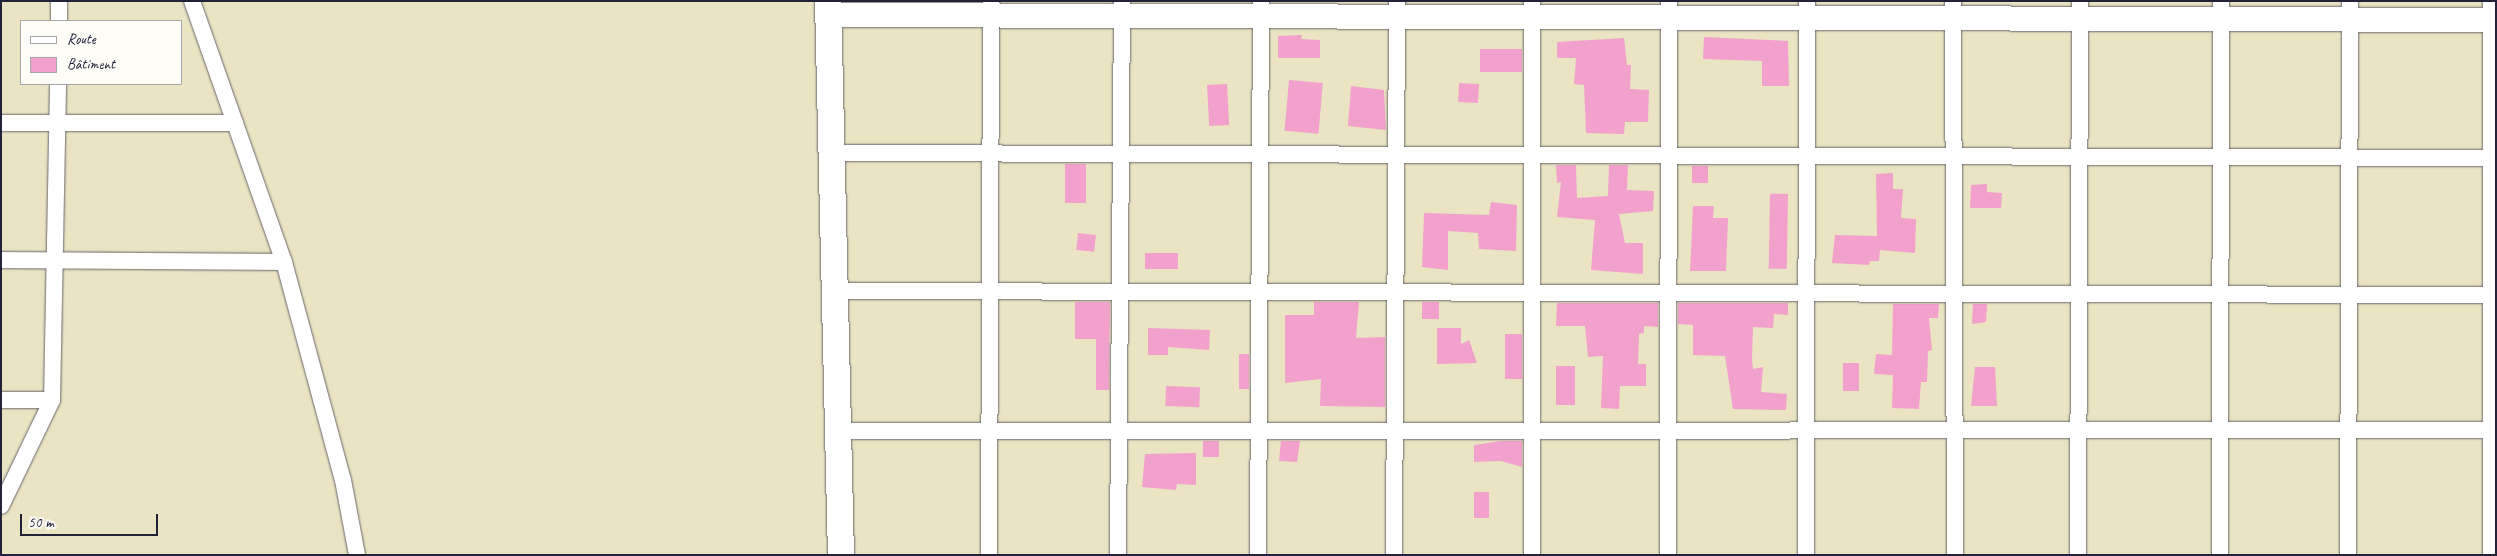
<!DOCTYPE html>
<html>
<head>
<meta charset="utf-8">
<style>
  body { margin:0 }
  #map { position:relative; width:2497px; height:556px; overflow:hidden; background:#ebe4c3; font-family:Caveat,sans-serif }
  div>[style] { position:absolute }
  .building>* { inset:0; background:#f1a1cb; transform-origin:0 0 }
  .roads { filter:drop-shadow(0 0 1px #68666b) drop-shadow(0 0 1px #68666b) }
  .street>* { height:16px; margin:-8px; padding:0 8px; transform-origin:8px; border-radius:8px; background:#fff }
  .secondary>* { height:24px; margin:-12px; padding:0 12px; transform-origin:12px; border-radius:12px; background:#fff }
  .primary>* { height:26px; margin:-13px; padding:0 13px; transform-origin:13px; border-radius:13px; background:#fff }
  span { translate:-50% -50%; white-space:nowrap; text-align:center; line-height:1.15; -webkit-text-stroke:4.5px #fdfcf7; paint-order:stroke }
  .frame { position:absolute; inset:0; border:2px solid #22223b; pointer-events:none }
  .legend { position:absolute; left:20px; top:20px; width:162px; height:65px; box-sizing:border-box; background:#fdfcf7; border:1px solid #a5a5ac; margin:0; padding:6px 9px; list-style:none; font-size:15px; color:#22223b }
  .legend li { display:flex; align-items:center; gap:10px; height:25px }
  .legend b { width:25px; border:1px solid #a5a5ac }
  .scale { position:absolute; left:20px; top:514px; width:138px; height:22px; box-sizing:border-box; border:2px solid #22223b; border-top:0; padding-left:6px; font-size:15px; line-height:18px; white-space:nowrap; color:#22223b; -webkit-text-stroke:4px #fdfcf7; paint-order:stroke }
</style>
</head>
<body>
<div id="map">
  <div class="building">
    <i style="clip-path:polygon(1302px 35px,1301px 39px,1320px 40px,1320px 58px,1278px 58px,1278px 36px)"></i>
    <i style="clip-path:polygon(1704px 37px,1788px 41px,1789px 86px,1762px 86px,1762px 61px,1703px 59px)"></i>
    <i style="clip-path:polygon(1624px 38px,1627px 65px,1631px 65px,1630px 89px,1649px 90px,1648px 122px,1625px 122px,1624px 134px,1586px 133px,1584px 85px,1574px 84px,1576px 58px,1557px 58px,1557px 42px)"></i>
    <i style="left:1522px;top:49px;width:23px;height:42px;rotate:90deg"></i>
    <i style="left:1289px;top:80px;width:34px;height:51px;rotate:5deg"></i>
    <i style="left:1459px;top:83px;width:20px;height:19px;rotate:3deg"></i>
    <i style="left:1227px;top:84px;width:41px;height:20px;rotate:87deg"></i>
    <i style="clip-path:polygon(1351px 86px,1384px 90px,1386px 130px,1348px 126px)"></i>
    <i style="left:1065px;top:164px;width:21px;height:39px"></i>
    <i style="clip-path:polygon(1556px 165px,1576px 165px,1577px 198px,1608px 196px,1609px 165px,1628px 165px,1627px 190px,1654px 191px,1653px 211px,1619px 214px,1625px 243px,1643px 243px,1643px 274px,1591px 270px,1595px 220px,1557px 217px,1561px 182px,1557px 183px)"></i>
    <i style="left:1692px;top:166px;width:16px;height:17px"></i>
    <i style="clip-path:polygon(1893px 173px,1893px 189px,1903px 189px,1901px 218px,1916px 219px,1915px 253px,1880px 250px,1879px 261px,1870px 261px,1869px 265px,1832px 263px,1835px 235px,1877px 236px,1876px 174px)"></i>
    <i style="clip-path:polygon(1987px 184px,1987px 192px,2002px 193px,2001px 208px,1970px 208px,1971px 185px)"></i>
    <i style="left:1788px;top:194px;width:75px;height:18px;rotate:91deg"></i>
    <i style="clip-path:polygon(1491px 202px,1517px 205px,1516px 251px,1479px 249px,1478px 233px,1448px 231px,1448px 270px,1422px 267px,1424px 213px,1489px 215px)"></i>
    <i style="clip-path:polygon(1693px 206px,1714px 206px,1713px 218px,1728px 218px,1726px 271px,1690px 271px)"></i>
    <i style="left:1078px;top:233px;width:18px;height:17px;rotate:6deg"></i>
    <i style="left:1178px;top:253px;width:16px;height:33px;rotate:90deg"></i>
    <i style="clip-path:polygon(1075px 302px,1110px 302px,1109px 390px,1096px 390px,1096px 339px,1075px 339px)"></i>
    <i style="clip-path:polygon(1314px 302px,1359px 302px,1356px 338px,1385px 337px,1385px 407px,1320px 406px,1321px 379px,1285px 383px,1285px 315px,1314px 315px)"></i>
    <i style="left:1422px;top:302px;width:17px;height:17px"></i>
    <i style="clip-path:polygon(1557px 303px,1658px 303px,1658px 327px,1644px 326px,1644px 333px,1639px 334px,1638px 364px,1646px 364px,1646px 386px,1620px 386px,1619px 409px,1601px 408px,1603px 356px,1588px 357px,1585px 326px,1556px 326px)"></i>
    <i style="clip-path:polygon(1678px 303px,1788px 303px,1788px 315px,1774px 314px,1773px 328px,1753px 327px,1752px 359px,1753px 369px,1763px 367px,1761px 392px,1787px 394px,1786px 410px,1733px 409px,1725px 356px,1693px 355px,1693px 325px,1678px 324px)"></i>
    <i style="clip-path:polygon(1893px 304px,1939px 304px,1938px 318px,1929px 318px,1932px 350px,1928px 351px,1927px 382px,1921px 382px,1919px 409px,1892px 408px,1893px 375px,1874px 374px,1876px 354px,1892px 355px)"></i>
    <i style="clip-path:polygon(1973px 304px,1987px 304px,1986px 322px,1972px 324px)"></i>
    <i style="clip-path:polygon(1148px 328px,1210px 330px,1209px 350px,1168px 347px,1168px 355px,1148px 355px)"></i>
    <i style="clip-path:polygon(1437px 328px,1461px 328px,1461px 344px,1469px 340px,1477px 363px,1437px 364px)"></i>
    <i style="left:1505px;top:334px;width:17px;height:45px"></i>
    <i style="left:1239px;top:354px;width:10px;height:35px"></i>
    <i style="left:1843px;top:363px;width:16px;height:28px"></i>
    <i style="left:1556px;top:366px;width:19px;height:39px"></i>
    <i style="clip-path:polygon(1975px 367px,1995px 367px,1997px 406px,1971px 406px)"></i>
    <i style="left:1166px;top:386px;width:34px;height:20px;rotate:2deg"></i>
    <i style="left:1203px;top:441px;width:16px;height:16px"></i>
    <i style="clip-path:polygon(1281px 441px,1300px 441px,1297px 462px,1279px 461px)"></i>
    <i style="clip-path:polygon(1501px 441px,1522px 441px,1522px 467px,1501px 461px,1474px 462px,1474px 445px)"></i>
    <i style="clip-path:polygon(1196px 453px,1196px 485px,1177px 484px,1176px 490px,1142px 487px,1145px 454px)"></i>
    <i style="left:1474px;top:492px;width:15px;height:26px"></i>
  </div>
  <div class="roads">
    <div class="street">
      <i style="left:192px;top:1px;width:277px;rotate:70.6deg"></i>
      <i style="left:284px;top:262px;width:226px;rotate:74.9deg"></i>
      <i style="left:343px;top:480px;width:76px;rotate:79.4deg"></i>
      <i style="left:1953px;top:1px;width:554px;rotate:89.79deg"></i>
      <i style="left:59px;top:21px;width:20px;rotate:-90deg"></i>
      <i style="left:1px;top:123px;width:234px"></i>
      <i style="left:831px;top:153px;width:1665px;rotate:0.17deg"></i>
      <i style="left:1px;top:260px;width:283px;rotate:0.4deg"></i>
      <i style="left:833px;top:291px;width:1663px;rotate:0.14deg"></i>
      <i style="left:1px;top:400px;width:51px"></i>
      <i style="left:837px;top:431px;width:1659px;rotate:-0.03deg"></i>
      <i style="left:1px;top:506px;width:118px;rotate:-64.3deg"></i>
      <i style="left:52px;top:400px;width:316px;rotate:-88.9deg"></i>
      <i style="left:989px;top:555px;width:554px;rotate:-89.79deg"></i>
      <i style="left:1118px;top:555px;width:554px;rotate:-89.59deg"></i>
      <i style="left:1258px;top:555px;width:554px;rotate:-89.69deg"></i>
      <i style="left:1394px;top:555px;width:554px;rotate:-89.69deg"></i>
      <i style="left:1532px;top:555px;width:554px;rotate:-90deg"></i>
      <i style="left:1668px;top:555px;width:554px;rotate:-89.9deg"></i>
      <i style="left:1806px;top:555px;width:554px;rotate:-89.9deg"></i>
      <i style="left:2078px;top:555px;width:554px;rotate:-89.79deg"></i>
      <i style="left:2220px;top:555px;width:554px;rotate:-89.9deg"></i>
      <i style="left:2348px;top:555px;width:554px;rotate:-89.79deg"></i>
      <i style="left:2491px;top:555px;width:554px;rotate:-90deg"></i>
    </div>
    <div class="secondary">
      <i style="left:828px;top:15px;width:1668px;rotate:0.17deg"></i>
    </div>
    <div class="primary">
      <i style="left:828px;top:1px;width:554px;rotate:88.66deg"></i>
    </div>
  </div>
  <div class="frame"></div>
  <ul class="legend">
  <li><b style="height:6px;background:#fff"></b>Route</li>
  <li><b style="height:14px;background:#f1a1cb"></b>Bâtiment</li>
  </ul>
  <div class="scale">50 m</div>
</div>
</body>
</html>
